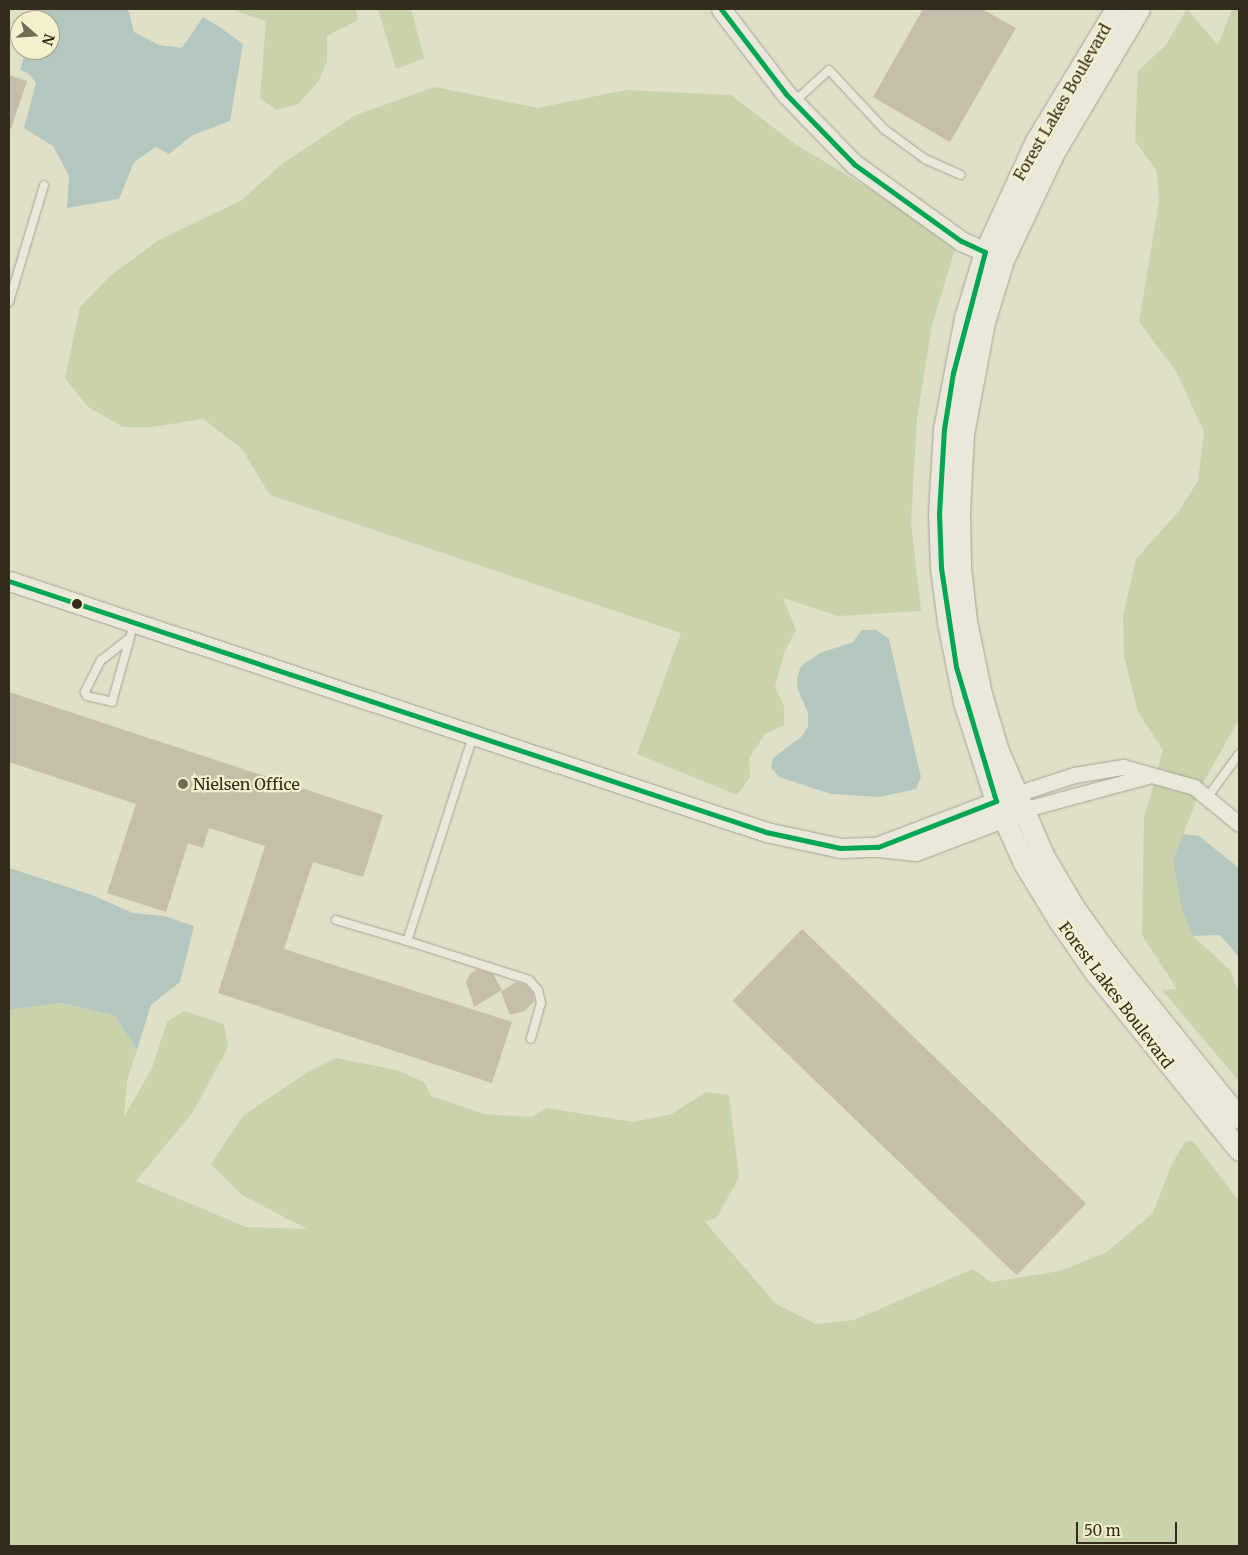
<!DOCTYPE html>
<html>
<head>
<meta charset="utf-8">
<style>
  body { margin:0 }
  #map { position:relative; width:1248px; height:1555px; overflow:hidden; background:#e0dfc8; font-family:Merriweather,serif }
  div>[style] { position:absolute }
  .green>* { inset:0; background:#c9d2ab }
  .water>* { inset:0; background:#b4c7bf }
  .building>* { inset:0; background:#c4beaa; transform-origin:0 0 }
  .roads { filter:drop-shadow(0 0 1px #a5a392) drop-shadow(0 0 1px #a5a392) }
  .service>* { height:8px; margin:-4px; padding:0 4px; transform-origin:4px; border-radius:4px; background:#e9e8da }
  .minor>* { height:15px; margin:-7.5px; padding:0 7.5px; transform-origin:7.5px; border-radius:7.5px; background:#e9e8da }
  .tertiary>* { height:19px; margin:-9.5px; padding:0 9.5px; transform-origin:9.5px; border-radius:9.5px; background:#e9e8da }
  .secondary>* { height:21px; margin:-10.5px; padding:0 10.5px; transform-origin:10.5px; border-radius:10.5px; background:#e9e8da }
  .bus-1>* { height:5px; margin:-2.5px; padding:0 2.5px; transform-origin:2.5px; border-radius:2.5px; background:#00a651 }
  .dots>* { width:14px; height:14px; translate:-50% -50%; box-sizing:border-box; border:2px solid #f3f1cd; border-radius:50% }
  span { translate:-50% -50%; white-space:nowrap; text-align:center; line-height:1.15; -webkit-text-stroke:4.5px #f3f1cd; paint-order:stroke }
  .street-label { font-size:16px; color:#332c1c }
  .poi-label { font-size:16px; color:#332c1c }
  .left { translate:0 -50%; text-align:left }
  .frame { position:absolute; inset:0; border:10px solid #332c1c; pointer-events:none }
  .north { position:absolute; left:10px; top:10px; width:50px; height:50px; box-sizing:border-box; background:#f3f1cd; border:1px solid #a6a286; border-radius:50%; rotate:109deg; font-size:14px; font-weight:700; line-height:20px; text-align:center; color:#332c1c }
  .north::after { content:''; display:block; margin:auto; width:18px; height:22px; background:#706b58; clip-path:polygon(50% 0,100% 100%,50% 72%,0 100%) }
  .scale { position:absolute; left:1076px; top:1522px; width:101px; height:22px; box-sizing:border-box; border:2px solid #332c1c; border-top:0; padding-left:6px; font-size:15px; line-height:18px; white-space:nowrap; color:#332c1c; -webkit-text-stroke:4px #f3f1cd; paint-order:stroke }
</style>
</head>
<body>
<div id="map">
  <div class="green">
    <i style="clip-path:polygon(230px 9px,356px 9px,358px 20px,327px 36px,327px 61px,318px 82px,298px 104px,276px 110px,260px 98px,266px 21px)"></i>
    <i style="clip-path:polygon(378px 9px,411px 9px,424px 58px,396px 69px)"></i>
    <i style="clip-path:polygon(1187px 9px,1218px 45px,1232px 9px,1239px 9px,1239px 719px,1202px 785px,1157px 771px,1163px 750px,1138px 712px,1124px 656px,1123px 616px,1136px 559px,1179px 511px,1198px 481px,1204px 432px,1176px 371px,1139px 322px,1159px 201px,1157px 171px,1135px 141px,1138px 71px,1166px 45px)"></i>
    <i style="clip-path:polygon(435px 87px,538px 108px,626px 90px,731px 95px,795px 144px,913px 215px,956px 246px,932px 325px,917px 418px,911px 522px,921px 611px,838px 616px,783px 598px,796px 630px,784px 653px,775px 687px,784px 706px,784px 725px,765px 734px,749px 758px,750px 777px,737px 795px,637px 754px,681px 633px,270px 495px,242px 449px,203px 419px,151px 427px,123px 427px,88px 407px,65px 378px,80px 307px,111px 275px,159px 240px,242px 200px,283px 163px,356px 115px)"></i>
    <i style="clip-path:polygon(1154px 784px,1191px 794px,1197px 799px,1173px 861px,1193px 936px,1230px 970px,1239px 993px,1239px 1081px,1162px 990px,1177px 989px,1142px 935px,1144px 817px)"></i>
    <i style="clip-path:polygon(61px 1003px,115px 1016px,137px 1050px,127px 1081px,124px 1117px,152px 1068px,167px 1022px,184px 1011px,224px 1024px,228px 1047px,193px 1112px,136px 1181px,246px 1227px,307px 1229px,242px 1195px,211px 1164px,243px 1116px,306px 1073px,336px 1058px,396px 1070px,424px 1082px,431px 1096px,484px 1114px,532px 1117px,547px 1108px,633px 1122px,672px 1114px,706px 1092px,729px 1095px,739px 1177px,717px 1217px,705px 1222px,776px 1304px,816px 1324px,854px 1320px,973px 1269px,991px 1282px,1060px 1271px,1107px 1252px,1153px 1213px,1171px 1166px,1185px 1142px,1193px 1141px,1239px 1201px,1239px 1546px,9px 1546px,9px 1010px)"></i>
  </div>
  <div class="water">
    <i style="clip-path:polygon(39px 9px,128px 9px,134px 32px,159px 45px,182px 48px,203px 17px,221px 28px,243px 44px,230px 121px,193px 135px,169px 154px,156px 147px,134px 162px,119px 199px,67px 208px,69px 176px,53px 146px,24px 128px,36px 83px,28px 73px,20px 70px,26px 50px,50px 50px,50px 20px,35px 20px)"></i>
    <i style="clip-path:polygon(862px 630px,876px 630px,889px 639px,921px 777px,916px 789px,880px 797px,831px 794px,779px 777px,771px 768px,773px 758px,801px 737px,808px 727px,808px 713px,798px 690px,797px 678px,801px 666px,820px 653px,853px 642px)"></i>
    <i style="clip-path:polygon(1183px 834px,1199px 836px,1239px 868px,1239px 957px,1220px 935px,1193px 936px,1182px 909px,1173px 861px)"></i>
    <i style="clip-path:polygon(9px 868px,92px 895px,133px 913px,164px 916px,194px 926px,180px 982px,151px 1005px,137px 1050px,115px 1016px,61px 1003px,9px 1010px)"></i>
  </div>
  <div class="building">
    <i style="clip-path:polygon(923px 9px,982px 9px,1016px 28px,950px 142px,873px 97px)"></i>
    <i style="clip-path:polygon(9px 75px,27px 81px,11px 129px,9px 129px)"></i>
    <i style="clip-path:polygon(9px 692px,383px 815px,363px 877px,313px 862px,284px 949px,512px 1022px,492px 1083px,218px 993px,265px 846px,209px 828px,203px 848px,188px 843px,166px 912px,107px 893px,136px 804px,9px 762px)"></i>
    <i style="left:802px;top:929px;width:395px;height:100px;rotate:44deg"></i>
    <i style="clip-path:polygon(477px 969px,493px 974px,502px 990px,474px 1007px,466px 982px,470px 974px)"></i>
    <i style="clip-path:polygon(516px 982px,526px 985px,533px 993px,534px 1001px,525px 1011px,510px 1015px,501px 992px)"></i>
  </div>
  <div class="roads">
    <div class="service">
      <i style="left:794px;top:102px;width:47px;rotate:-42.4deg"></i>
      <i style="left:829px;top:70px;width:81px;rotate:47deg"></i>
      <i style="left:884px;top:129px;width:51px;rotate:36.2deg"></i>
      <i style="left:925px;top:159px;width:39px;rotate:24deg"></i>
      <i style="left:9px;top:302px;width:122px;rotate:-73.3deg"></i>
      <i style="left:127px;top:640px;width:33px;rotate:142deg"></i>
      <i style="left:101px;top:660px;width:36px;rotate:117deg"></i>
      <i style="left:85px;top:692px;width:4px;rotate:63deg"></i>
      <i style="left:87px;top:696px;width:26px;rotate:13deg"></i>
      <i style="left:112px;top:702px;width:82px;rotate:-74.4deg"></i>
      <i style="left:473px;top:736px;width:215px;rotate:107.8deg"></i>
      <i style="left:407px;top:941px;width:128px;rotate:17.7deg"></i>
      <i style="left:529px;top:980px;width:13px;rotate:48deg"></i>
      <i style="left:538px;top:990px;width:13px;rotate:77deg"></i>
      <i style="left:541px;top:1003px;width:37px;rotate:106deg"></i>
      <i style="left:1207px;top:798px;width:54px;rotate:-54deg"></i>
      <i style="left:336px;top:920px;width:74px;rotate:16.5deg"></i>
    </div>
    <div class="minor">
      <i style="left:1016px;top:794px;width:61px;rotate:-18.1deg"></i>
      <i style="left:1074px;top:775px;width:50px;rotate:-9.3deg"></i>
      <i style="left:1123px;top:767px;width:74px;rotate:15.7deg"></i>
      <i style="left:1194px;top:787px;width:58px;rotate:39.4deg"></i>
      <i style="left:1022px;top:810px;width:131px;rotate:-15.1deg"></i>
    </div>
    <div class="tertiary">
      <i style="left:721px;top:9px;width:107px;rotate:52.6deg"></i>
      <i style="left:786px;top:94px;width:98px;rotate:45.8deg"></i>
      <i style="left:854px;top:164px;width:132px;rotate:35.7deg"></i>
      <i style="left:961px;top:241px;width:39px;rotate:24deg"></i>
      <i style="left:9px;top:581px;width:798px;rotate:18.34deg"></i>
      <i style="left:766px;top:832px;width:76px;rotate:12.2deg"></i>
      <i style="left:840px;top:848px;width:38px;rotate:-2deg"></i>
      <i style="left:878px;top:847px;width:38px;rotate:6deg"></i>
      <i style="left:916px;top:851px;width:109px;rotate:-20.9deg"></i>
      <i style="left:879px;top:846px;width:147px;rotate:-20.8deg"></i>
    </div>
    <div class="secondary">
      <i style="left:1116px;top:9px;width:154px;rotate:121.2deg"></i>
      <i style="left:1036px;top:141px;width:122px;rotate:114.7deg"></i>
      <i style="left:985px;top:252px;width:69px;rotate:106.9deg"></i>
      <i style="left:965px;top:318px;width:113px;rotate:100.7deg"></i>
      <i style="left:944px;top:429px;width:84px;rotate:93.4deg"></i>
      <i style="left:939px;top:513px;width:55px;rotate:87.9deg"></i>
      <i style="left:941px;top:568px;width:54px;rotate:82.6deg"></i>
      <i style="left:948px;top:622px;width:82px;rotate:78.7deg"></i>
      <i style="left:964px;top:702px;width:104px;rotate:72.1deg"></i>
      <i style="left:996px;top:801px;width:68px;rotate:65.7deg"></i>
      <i style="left:1024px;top:863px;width:66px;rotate:58.7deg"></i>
      <i style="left:1058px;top:919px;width:65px;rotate:55.1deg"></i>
      <i style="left:1095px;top:972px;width:229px;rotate:51deg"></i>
      <i style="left:1139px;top:9px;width:166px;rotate:120.7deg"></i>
      <i style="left:1054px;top:152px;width:119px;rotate:115.3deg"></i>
      <i style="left:1003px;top:260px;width:65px;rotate:107deg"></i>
      <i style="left:984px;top:322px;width:114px;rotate:100.6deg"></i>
      <i style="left:963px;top:434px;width:78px;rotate:92.9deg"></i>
      <i style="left:959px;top:512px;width:54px;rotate:88.9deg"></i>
      <i style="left:960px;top:566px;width:55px;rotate:83.8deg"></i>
      <i style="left:966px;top:621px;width:75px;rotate:78.4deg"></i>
      <i style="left:981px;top:694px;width:59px;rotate:73.4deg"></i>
      <i style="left:998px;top:751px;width:113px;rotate:66.6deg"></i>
      <i style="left:1043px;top:855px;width:59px;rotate:59.5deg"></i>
      <i style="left:1073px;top:906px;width:60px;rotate:54.5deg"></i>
      <i style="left:1108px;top:955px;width:209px;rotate:51.2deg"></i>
    </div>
  </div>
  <div class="bus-1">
    <i style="left:9px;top:581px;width:798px;rotate:18.34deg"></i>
    <i style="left:766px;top:832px;width:76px;rotate:12.2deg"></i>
    <i style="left:840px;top:848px;width:38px;rotate:-2deg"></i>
    <i style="left:878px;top:847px;width:127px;rotate:-21.3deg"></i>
    <i style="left:996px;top:801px;width:140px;rotate:-106.6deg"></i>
    <i style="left:956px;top:667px;width:100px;rotate:-98.6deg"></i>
    <i style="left:941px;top:568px;width:55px;rotate:-92.1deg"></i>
    <i style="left:939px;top:513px;width:84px;rotate:-86.6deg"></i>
    <i style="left:944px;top:429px;width:57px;rotate:-80.9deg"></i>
    <i style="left:953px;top:373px;width:125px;rotate:-75.2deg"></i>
    <i style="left:985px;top:252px;width:26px;rotate:-155deg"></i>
    <i style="left:961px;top:241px;width:132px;rotate:-144.3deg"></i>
    <i style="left:854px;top:164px;width:98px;rotate:-134.2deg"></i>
    <i style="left:786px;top:94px;width:107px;rotate:-127.4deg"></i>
  </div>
  <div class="dots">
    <i style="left:77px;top:604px;background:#332c1c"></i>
    <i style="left:183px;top:784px;background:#706b58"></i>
  </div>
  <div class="street-label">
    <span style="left:1062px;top:102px;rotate:-60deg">Forest Lakes Boulevard</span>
    <span style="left:1116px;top:995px;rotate:53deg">Forest Lakes Boulevard</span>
  </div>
  <div class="poi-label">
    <span class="left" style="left:193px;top:784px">Nielsen Office</span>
  </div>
  <div class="frame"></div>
  <div class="north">N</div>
  <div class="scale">50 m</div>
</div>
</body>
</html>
